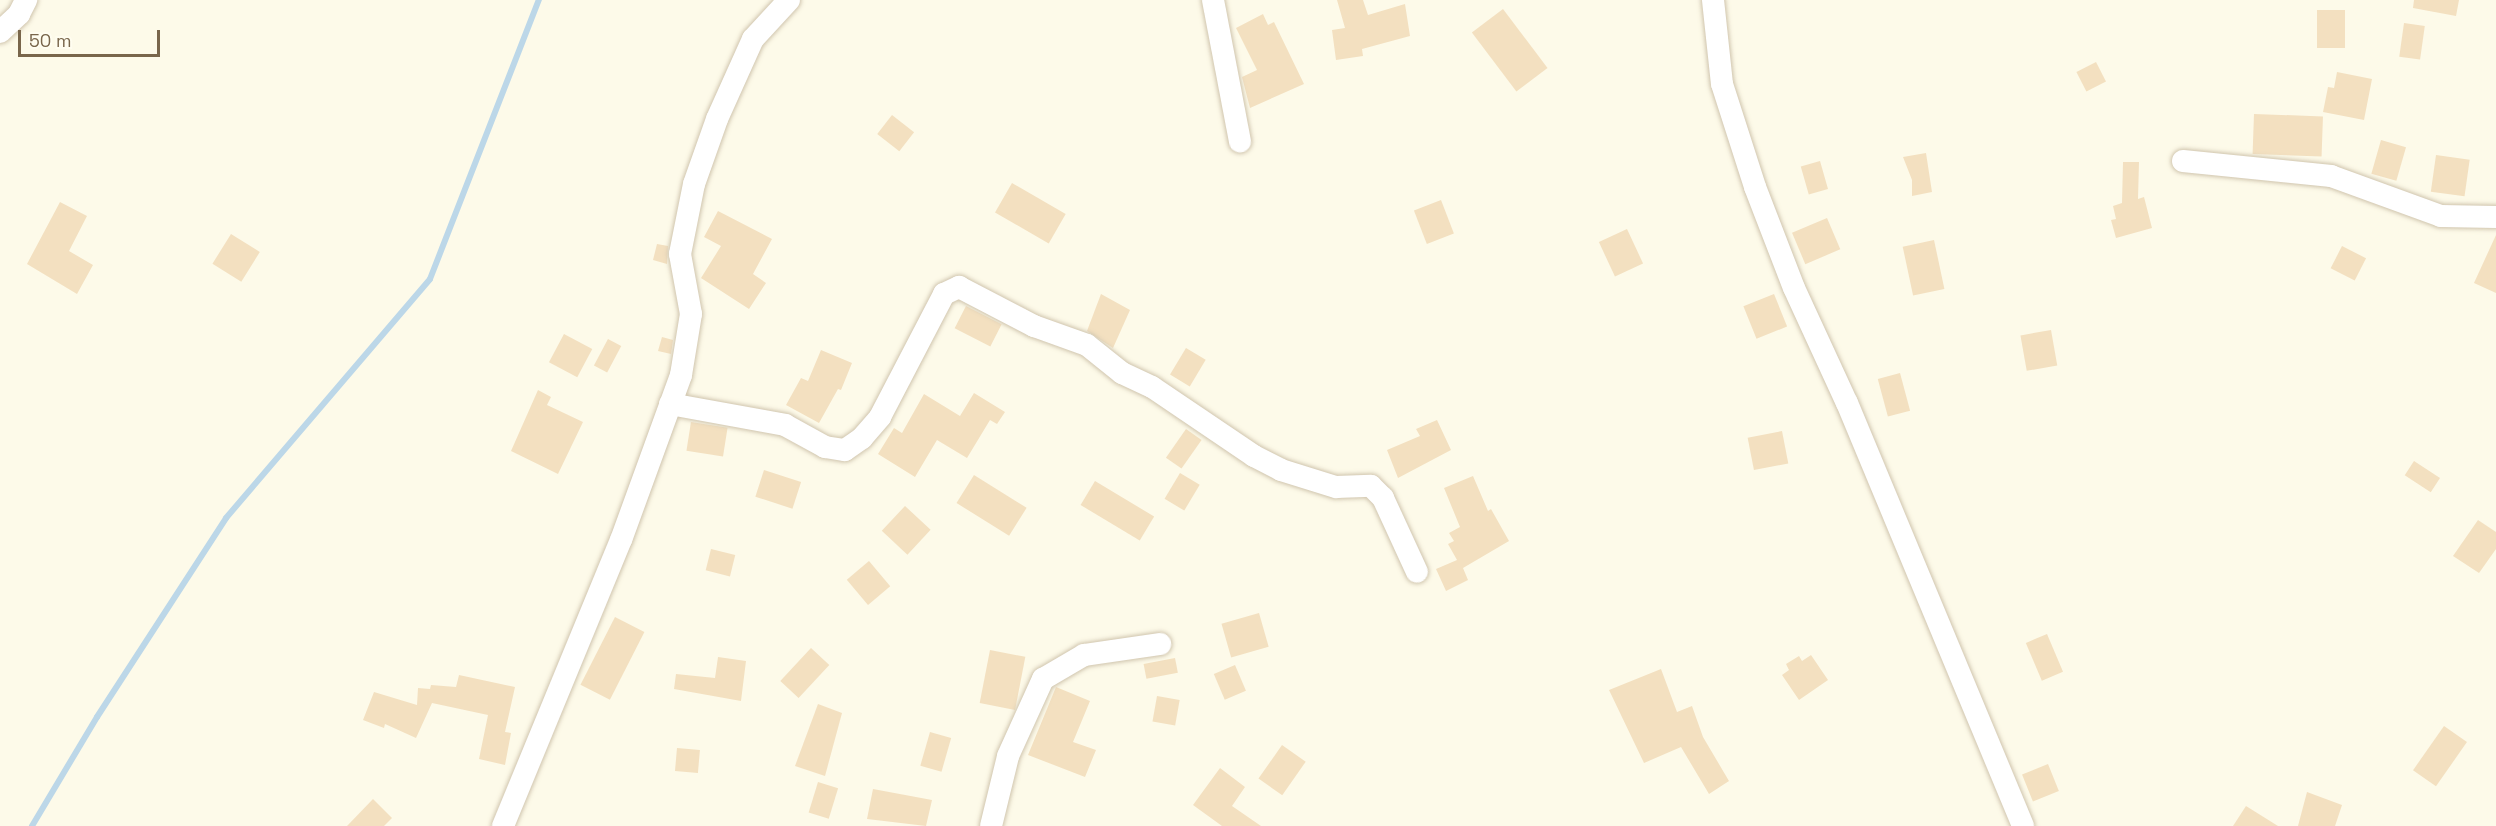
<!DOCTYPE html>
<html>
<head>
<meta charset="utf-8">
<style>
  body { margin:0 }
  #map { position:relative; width:2496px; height:826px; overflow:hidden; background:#fdfae9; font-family:"Space Grotesk",sans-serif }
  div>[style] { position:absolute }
  .stream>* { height:6px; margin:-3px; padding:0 3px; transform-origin:3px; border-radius:3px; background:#bcd7e8 }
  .building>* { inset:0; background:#f3e0c0; transform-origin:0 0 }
  .roads { filter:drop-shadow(0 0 2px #d0c5ae) drop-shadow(0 0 2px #d0c5ae) }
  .minor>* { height:22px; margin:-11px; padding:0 11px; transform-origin:11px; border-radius:11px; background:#fff }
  span { translate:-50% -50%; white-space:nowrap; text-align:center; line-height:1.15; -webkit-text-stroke:6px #fffdf0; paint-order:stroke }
  .scale { position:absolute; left:18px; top:30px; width:142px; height:27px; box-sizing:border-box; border:3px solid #79664b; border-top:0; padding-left:8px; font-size:18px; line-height:21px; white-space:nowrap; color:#79664b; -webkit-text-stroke:4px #fffdf0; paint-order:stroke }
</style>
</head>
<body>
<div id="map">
  <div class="stream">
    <i style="left:32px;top:826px;width:127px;rotate:-59.2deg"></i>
    <i style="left:97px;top:717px;width:237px;rotate:-57deg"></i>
    <i style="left:226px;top:518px;width:314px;rotate:-49.5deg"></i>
    <i style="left:430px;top:279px;width:300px;rotate:-68.7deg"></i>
  </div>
  <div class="building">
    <i style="clip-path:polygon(1337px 0,1363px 0,1368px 15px,1405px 4px,1410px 36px,1362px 49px,1363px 56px,1336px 60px,1332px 30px,1345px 28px)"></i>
    <i style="clip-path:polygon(2414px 0,2459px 0,2456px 16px,2413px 8px)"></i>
    <i style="left:1503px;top:9px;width:74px;height:39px;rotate:53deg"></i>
    <i style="left:2345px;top:10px;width:38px;height:28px;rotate:90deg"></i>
    <i style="clip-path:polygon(1263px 14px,1268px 25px,1274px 22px,1304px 84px,1250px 108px,1242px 77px,1257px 70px,1236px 28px)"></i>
    <i style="left:2404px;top:23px;width:21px;height:34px;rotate:8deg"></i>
    <i style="left:2096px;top:62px;width:22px;height:22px;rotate:63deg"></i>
    <i style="clip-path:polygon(2337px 72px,2372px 79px,2364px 120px,2323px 112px,2328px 87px,2334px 88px)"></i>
    <i style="left:2254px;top:114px;width:69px;height:40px;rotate:2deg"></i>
    <i style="left:892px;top:115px;width:28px;height:24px;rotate:38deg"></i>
    <i style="left:2381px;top:140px;width:26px;height:35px;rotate:16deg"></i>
    <i style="clip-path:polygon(1926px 153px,1932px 192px,1912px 196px,1912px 180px,1903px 157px)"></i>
    <i style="left:2436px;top:155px;width:34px;height:37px;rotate:8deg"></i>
    <i style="left:1820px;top:161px;width:29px;height:20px;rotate:74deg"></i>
    <i style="clip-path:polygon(2123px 162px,2139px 162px,2138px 199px,2144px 197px,2152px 228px,2116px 238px,2111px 220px,2116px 219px,2113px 206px,2122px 203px)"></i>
    <i style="left:1012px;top:183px;width:62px;height:34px;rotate:30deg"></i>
    <i style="left:1441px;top:200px;width:36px;height:29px;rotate:69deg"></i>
    <i style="clip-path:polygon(60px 202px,87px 216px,69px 251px,93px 265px,77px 294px,27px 264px)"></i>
    <i style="clip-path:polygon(718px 211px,772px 239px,753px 274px,766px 283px,749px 309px,701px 278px,721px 246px,704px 237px)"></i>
    <i style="left:1827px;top:218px;width:34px;height:38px;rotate:67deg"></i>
    <i style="left:1627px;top:229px;width:38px;height:31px;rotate:65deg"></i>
    <i style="left:231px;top:234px;width:34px;height:35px;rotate:32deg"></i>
    <i style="clip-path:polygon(2496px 235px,2496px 293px,2474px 283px)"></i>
    <i style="left:1934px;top:240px;width:50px;height:32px;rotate:78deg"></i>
    <i style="clip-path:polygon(657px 244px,668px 246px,667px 264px,653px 260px)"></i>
    <i style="left:2342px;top:246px;width:27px;height:25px;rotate:27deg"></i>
    <i style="clip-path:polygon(1101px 294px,1130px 310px,1113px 348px,1087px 331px)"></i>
    <i style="left:1774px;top:294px;width:35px;height:33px;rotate:68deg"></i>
    <i style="left:966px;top:306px;width:40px;height:25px;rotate:27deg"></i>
    <i style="left:2051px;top:330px;width:36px;height:31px;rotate:80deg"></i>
    <i style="left:564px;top:334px;width:32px;height:32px;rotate:28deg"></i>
    <i style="clip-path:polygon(662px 337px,673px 340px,671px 354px,658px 351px)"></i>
    <i style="left:608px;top:339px;width:15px;height:30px;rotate:28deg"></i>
    <i style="left:1186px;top:348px;width:23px;height:31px;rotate:31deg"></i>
    <i style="clip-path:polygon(821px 350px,852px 363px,841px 390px,838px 389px,819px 423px,786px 405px,801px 378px,808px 381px)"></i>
    <i style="left:1900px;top:373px;width:39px;height:23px;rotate:75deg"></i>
    <i style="clip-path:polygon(538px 390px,551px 397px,547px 405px,583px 422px,558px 474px,511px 451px)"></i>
    <i style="clip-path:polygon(974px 393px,1005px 412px,997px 424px,990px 420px,967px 458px,937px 440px,915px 477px,878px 454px,894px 428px,902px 433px,924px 394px,960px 416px)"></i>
    <i style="clip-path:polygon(1437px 420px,1451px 450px,1398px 478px,1387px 450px,1420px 436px,1416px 429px)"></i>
    <i style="left:691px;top:422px;width:37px;height:29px;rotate:9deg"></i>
    <i style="left:1186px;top:429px;width:19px;height:35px;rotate:35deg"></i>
    <i style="left:1782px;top:431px;width:33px;height:35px;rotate:79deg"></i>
    <i style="left:2414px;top:461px;width:31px;height:17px;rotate:33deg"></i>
    <i style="left:764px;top:470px;width:39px;height:28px;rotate:18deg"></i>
    <i style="left:1180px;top:473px;width:23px;height:30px;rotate:31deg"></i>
    <i style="left:974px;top:475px;width:62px;height:33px;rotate:32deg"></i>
    <i style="clip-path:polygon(1473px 476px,1488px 511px,1491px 509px,1509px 541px,1463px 568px,1468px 580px,1446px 591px,1436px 569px,1457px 560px,1448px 544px,1454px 541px,1449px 533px,1460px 527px,1444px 488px)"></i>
    <i style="left:1095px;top:481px;width:69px;height:28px;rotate:31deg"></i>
    <i style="left:905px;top:506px;width:35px;height:34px;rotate:43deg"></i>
    <i style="clip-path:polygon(2478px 520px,2496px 532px,2496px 549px,2479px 573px,2453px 556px)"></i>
    <i style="left:711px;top:549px;width:25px;height:22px;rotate:14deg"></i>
    <i style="left:869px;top:561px;width:33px;height:29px;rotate:50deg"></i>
    <i style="left:1259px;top:613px;width:35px;height:39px;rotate:74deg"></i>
    <i style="left:615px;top:617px;width:33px;height:76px;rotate:27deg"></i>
    <i style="left:2047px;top:634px;width:41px;height:23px;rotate:67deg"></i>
    <i style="left:811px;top:648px;width:25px;height:45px;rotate:43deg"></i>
    <i style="left:990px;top:650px;width:36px;height:54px;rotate:11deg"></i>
    <i style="clip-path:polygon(1811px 655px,1828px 680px,1799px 700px,1782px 675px,1789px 670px,1786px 664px,1799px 656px,1802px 661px)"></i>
    <i style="clip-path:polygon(718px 657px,746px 661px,741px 701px,674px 689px,676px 674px,715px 678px)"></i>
    <i style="left:1175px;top:658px;width:15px;height:32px;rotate:79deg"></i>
    <i style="left:1235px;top:665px;width:28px;height:23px;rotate:67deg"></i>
    <i style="clip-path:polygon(1661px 669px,1677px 712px,1692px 706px,1703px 737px,1729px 781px,1709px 794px,1681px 747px,1644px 763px,1609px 690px)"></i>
    <i style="clip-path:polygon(459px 675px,515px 687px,505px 732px,511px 733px,505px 765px,479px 759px,488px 715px,432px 703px,416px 738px,385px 724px,384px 728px,363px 720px,374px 692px,417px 705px,418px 688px,430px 689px,431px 685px,456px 687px)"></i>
    <i style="clip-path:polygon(1056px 687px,1090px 701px,1073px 742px,1096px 750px,1085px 777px,1028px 755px)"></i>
    <i style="left:1157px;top:696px;width:23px;height:26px;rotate:10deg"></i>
    <i style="clip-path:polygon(818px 704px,842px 713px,825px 776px,795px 766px)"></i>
    <i style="left:2444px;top:726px;width:28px;height:54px;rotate:35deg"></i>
    <i style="left:930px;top:732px;width:22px;height:35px;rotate:16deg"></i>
    <i style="left:1282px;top:745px;width:29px;height:41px;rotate:35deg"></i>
    <i style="left:677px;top:748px;width:23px;height:23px;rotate:5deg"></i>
    <i style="left:2048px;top:764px;width:29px;height:28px;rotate:68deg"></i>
    <i style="clip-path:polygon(1220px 768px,1245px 787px,1232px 806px,1261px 826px,1222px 826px,1193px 805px)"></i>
    <i style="left:818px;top:782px;width:21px;height:32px;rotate:17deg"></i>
    <i style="clip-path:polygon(873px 789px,932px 800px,926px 826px,867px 819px)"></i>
    <i style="clip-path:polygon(2307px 792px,2342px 805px,2335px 826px,2298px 826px)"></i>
    <i style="clip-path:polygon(373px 799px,392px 818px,384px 826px,347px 826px)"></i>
    <i style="clip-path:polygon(2246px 806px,2278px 826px,2233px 826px)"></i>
  </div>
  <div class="roads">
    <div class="minor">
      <i style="left:1213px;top:0;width:144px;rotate:79.2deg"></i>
      <i style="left:1713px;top:0;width:84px;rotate:83.9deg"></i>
      <i style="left:1722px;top:84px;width:108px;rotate:72.2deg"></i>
      <i style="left:1755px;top:187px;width:108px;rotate:68.9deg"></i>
      <i style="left:1794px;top:288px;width:127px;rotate:65.3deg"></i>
      <i style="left:1847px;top:403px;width:458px;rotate:67.4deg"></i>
      <i style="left:0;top:32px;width:26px;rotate:-43deg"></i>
      <i style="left:19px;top:14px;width:16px;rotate:-63deg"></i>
      <i style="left:2183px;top:161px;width:149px;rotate:5.8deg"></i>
      <i style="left:2331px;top:176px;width:117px;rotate:20deg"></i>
      <i style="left:2441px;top:216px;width:55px;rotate:1deg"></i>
      <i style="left:670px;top:404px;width:117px;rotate:10.3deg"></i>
      <i style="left:785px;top:425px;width:46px;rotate:28.8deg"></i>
      <i style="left:825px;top:447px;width:20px;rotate:9deg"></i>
      <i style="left:845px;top:450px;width:21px;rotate:-35deg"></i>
      <i style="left:862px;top:438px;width:28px;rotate:-49deg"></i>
      <i style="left:880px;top:417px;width:139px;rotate:-62.5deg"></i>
      <i style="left:944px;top:294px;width:17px;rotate:-25deg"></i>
      <i style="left:959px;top:287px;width:85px;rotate:27.5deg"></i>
      <i style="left:1034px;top:326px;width:56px;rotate:19.7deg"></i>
      <i style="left:1087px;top:345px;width:45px;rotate:38.7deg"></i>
      <i style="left:1122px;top:373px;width:33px;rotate:25deg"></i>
      <i style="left:1152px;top:387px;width:123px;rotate:34.1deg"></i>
      <i style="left:1254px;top:456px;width:30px;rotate:27deg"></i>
      <i style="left:1281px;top:470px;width:58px;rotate:17.2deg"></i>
      <i style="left:1336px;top:487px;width:35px;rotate:-2deg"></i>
      <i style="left:1371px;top:486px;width:17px;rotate:45deg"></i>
      <i style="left:1383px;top:498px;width:81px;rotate:65.3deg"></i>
      <i style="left:503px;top:826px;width:309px;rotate:-67.6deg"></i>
      <i style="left:621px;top:540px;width:176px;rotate:-70deg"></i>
      <i style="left:681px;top:375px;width:62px;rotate:-80.7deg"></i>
      <i style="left:691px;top:314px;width:61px;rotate:-100.4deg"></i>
      <i style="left:680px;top:254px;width:71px;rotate:-78.7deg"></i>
      <i style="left:694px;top:184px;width:69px;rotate:-70.5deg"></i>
      <i style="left:717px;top:119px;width:88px;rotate:-65.8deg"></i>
      <i style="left:753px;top:39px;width:53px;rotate:-47.3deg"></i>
      <i style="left:991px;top:826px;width:72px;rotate:-76.3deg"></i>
      <i style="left:1008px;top:756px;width:85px;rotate:-65.6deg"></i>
      <i style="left:1043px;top:679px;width:48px;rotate:-30.3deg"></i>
      <i style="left:1084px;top:655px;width:77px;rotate:-8.2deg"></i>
    </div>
  </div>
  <div class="scale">50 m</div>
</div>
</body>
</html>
